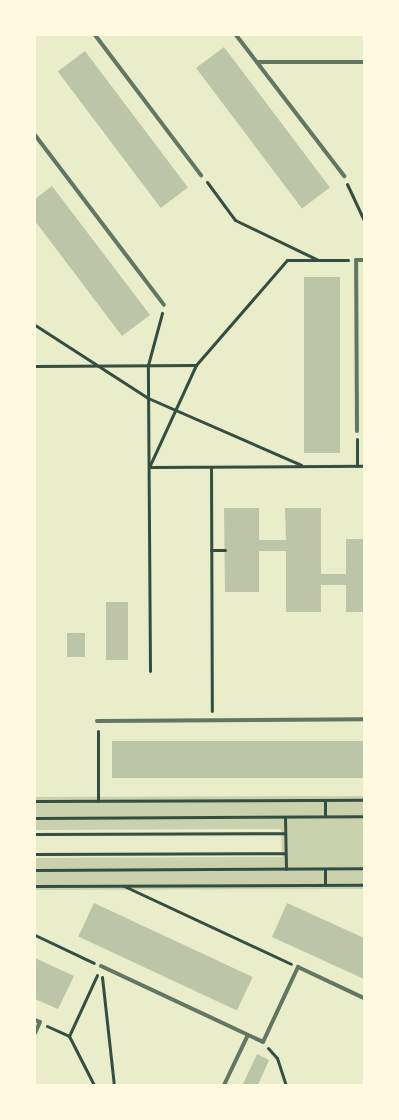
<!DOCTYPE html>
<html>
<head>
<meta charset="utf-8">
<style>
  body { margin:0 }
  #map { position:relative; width:399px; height:1120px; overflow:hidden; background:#e9edc9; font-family:Arial,sans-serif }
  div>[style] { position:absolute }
  .green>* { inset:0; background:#cad2ad }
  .building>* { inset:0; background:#bcc5a7; transform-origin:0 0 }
  .path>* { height:3px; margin:-1.5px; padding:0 1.5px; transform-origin:1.5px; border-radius:1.5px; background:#344e41 }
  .service>* { height:4px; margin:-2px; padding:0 2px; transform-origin:2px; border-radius:2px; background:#617663 }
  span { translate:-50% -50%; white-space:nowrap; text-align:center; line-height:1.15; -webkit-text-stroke:5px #fefae0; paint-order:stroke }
  .frame { position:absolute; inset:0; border:36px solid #fefae0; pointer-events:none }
</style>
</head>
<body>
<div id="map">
  <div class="green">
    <i style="clip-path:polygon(364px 796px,364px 889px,35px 890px,35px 858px,282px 857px,281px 829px,35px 830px,35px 797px)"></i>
  </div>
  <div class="building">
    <i style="left:224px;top:47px;width:176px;height:35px;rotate:53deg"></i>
    <i style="left:85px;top:51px;width:171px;height:34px;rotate:53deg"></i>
    <i style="clip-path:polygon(52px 186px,150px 315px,122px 336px,35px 221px,35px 199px)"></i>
    <i style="left:304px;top:277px;width:36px;height:176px"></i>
    <i style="clip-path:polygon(224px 508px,259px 508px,259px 540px,286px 540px,285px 508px,321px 508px,321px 574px,346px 574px,346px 539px,364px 539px,364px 612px,346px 612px,346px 585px,321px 585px,321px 612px,286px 612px,286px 551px,259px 551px,259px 592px,225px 592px)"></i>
    <i style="left:106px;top:602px;width:22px;height:58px"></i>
    <i style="left:67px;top:633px;width:18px;height:24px"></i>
    <i style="left:364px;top:741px;width:37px;height:252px;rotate:90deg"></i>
    <i style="left:94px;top:903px;width:175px;height:37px;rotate:25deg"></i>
    <i style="clip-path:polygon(287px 903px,364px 938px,364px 979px,272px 937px)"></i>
    <i style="clip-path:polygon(35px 958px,74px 976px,58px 1009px,35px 999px)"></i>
    <i style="clip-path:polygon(257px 1054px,269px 1060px,258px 1085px,245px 1085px,243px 1084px)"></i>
  </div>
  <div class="path">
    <i style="left:207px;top:182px;width:47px;rotate:53.6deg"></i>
    <i style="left:235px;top:220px;width:92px;rotate:25.7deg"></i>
    <i style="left:347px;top:184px;width:40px;rotate:65deg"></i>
    <i style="left:348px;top:260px;width:61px;rotate:180deg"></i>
    <i style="left:287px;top:260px;width:139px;rotate:130.9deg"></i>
    <i style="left:196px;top:365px;width:112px;rotate:114.7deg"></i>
    <i style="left:149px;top:467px;width:215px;rotate:-0.3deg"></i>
    <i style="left:35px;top:325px;width:135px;rotate:32.9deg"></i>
    <i style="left:148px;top:398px;width:167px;rotate:23.6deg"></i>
    <i style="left:35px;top:366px;width:161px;rotate:-0.4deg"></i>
    <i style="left:357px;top:439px;width:27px;rotate:90deg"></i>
    <i style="left:211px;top:467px;width:244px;rotate:89.8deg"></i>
    <i style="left:211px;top:550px;width:14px"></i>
    <i style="left:150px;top:671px;width:306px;rotate:-90.4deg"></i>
    <i style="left:148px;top:365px;width:54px;rotate:-74.9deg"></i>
    <i style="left:98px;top:731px;width:70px;rotate:90deg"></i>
    <i style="left:325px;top:800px;width:16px;rotate:90deg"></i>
    <i style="left:35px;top:801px;width:329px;rotate:-0.2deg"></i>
    <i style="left:285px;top:817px;width:52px;rotate:88.9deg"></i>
    <i style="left:35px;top:818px;width:329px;rotate:-0.3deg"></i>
    <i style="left:35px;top:834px;width:250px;rotate:-0.2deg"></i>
    <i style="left:35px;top:854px;width:250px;rotate:-0.2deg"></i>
    <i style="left:35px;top:870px;width:329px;rotate:-0.3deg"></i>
    <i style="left:325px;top:885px;width:16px;rotate:-90deg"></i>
    <i style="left:35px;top:886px;width:329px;rotate:-0.2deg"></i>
    <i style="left:124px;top:886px;width:184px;rotate:25deg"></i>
    <i style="left:35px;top:935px;width:65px;rotate:25.4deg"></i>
    <i style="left:102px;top:977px;width:109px;rotate:83.7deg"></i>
    <i style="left:47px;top:1026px;width:24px;rotate:24deg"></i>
    <i style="left:69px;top:1036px;width:55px;rotate:63deg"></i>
    <i style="left:69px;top:1036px;width:67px;rotate:-65.3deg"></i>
    <i style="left:268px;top:1048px;width:13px;rotate:48deg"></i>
    <i style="left:277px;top:1058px;width:28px;rotate:72deg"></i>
  </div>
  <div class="service">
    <i style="left:95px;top:35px;width:176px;rotate:52.9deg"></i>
    <i style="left:236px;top:35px;width:178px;rotate:52.5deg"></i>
    <i style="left:257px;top:62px;width:107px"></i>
    <i style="left:35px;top:135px;width:213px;rotate:52.8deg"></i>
    <i style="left:357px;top:431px;width:171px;rotate:-90.3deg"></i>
    <i style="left:356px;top:260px;width:8px"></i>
    <i style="left:97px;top:721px;width:267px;rotate:-0.4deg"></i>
    <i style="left:101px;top:966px;width:179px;rotate:25.1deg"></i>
    <i style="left:263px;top:1042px;width:83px;rotate:-65deg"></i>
    <i style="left:298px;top:967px;width:73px;rotate:25.2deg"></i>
    <i style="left:35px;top:1020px;width:5px;rotate:22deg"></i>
    <i style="left:40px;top:1022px;width:12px;rotate:114deg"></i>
    <i style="left:224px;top:1085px;width:55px;rotate:-64.4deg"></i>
  </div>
  <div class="frame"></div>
</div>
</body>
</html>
